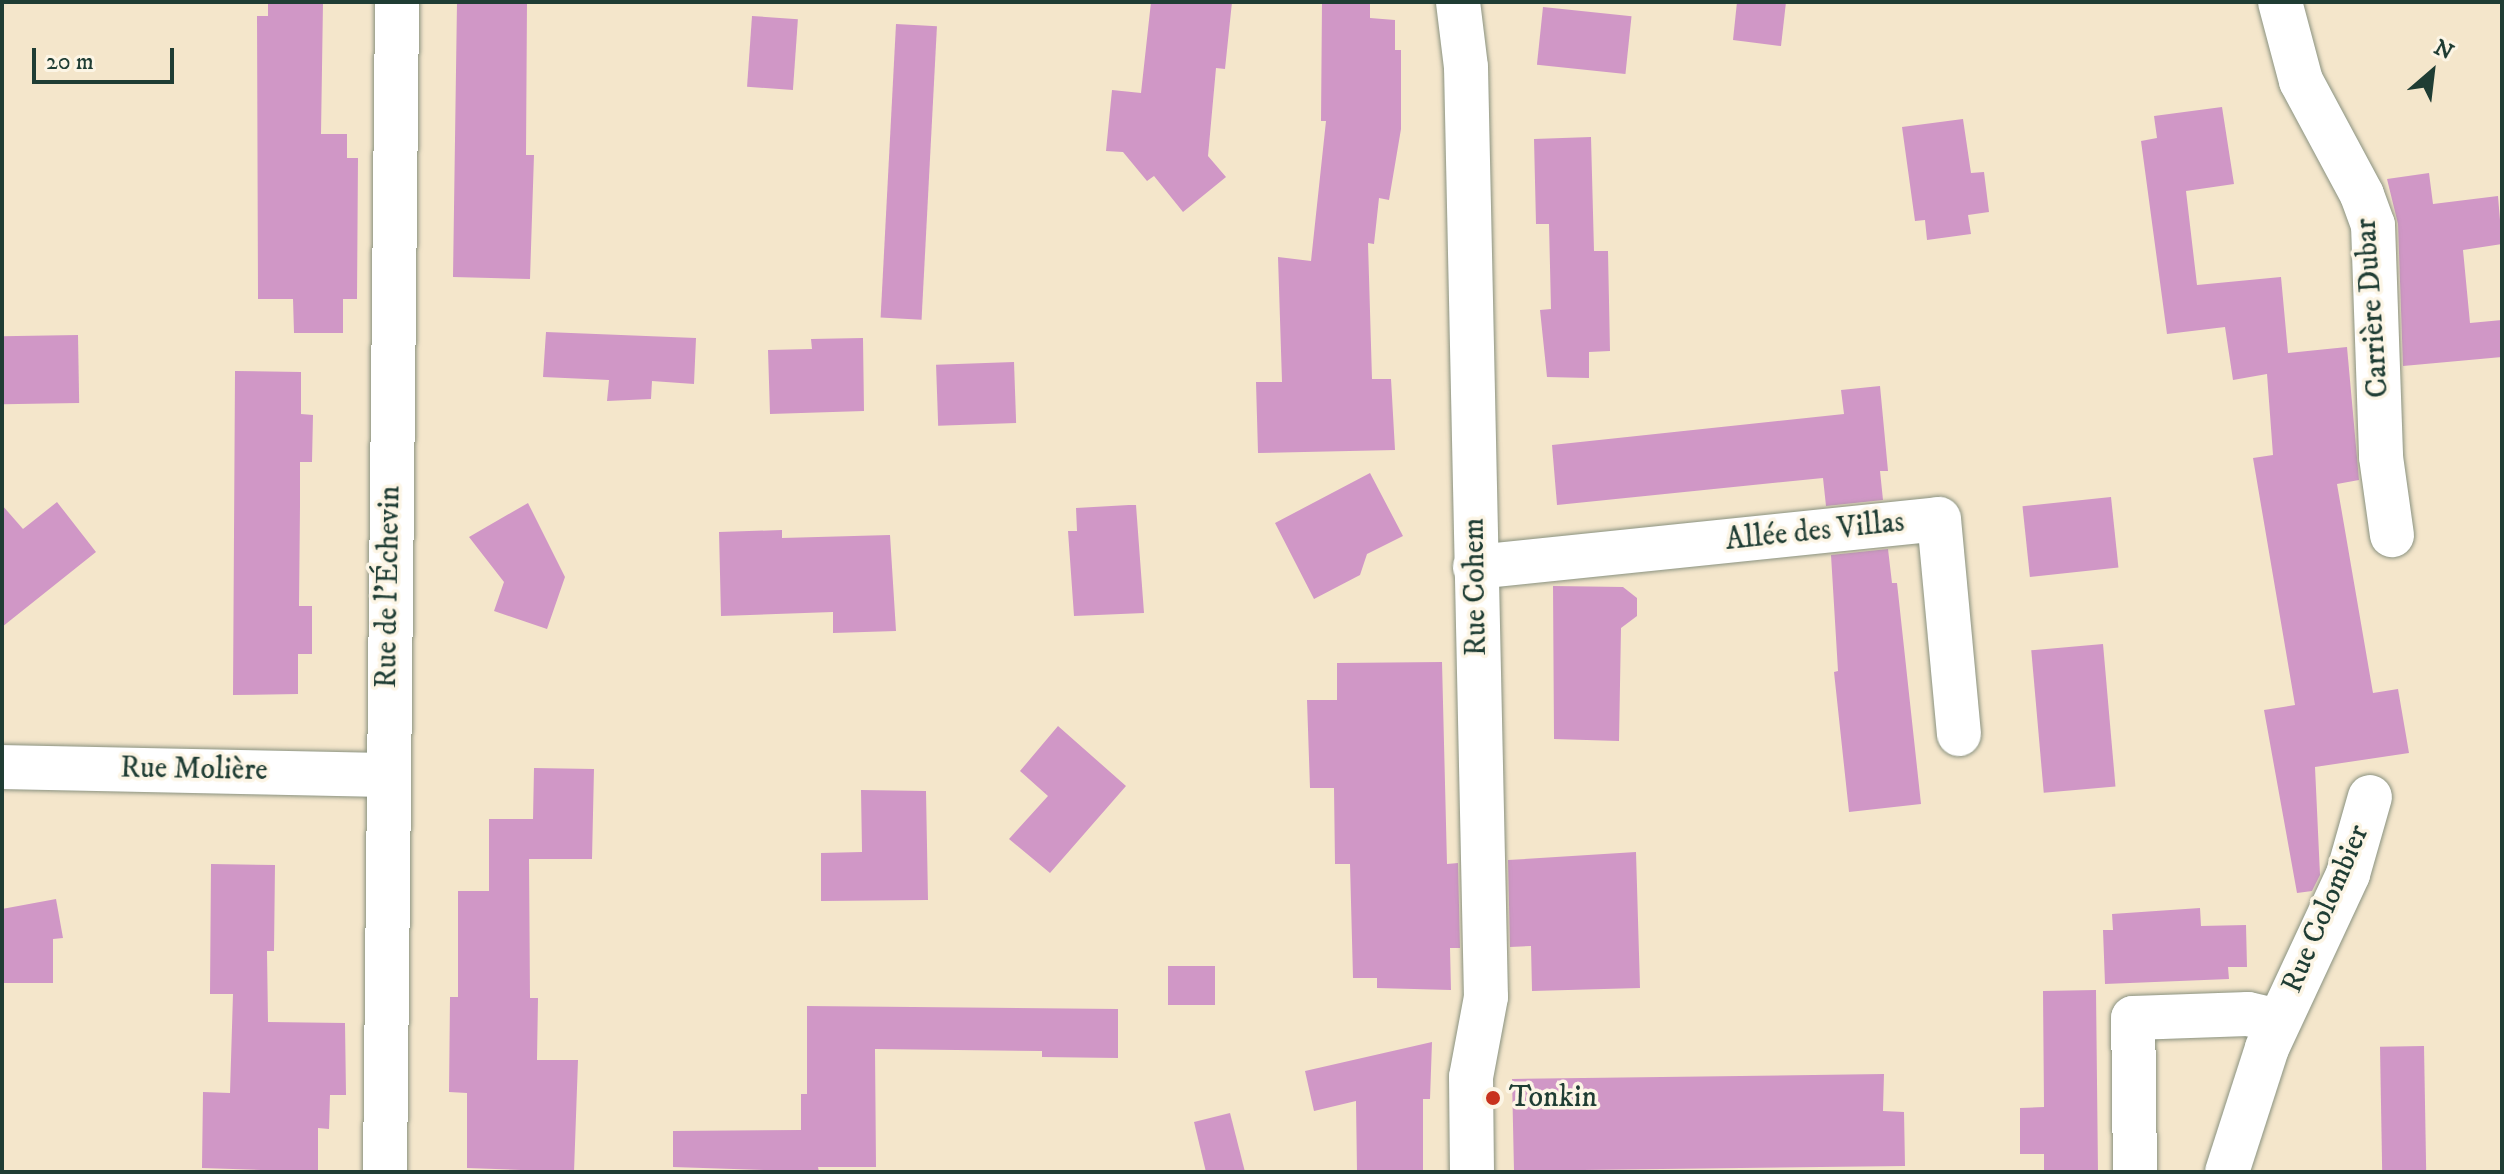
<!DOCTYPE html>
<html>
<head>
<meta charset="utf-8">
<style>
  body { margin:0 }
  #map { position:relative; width:2504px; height:1174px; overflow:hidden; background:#f4e6cb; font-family:"IM FELL DW Pica",serif }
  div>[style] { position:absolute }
  .building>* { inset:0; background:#d097c6; transform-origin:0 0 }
  .roads { filter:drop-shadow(0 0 2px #8a9280) drop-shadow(0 0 2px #8a9280) }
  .minor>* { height:44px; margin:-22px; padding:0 22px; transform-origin:22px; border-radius:22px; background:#fff }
  .dots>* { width:22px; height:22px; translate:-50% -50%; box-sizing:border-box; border:4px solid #fcf5e5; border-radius:50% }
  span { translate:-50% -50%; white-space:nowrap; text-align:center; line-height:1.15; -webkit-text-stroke:7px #fcf5e5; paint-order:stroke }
  .street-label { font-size:30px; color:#1f3d34 }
  .poi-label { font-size:30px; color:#1f3d34 }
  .left { translate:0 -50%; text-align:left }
  .frame { position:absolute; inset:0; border:4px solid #1f3d34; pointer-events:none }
  .north { position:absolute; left:2392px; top:32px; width:80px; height:80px; -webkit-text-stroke:6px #fcf5e5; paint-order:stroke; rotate:28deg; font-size:22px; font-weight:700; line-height:32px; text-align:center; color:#1f3d34 }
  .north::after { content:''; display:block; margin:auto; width:28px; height:36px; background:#1f3d34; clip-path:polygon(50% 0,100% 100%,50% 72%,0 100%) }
  .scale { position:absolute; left:32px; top:48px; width:142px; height:36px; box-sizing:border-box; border:4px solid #1f3d34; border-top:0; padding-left:10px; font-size:24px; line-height:28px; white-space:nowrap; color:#1f3d34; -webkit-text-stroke:6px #fcf5e5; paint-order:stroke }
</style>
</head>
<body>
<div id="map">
  <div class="building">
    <i style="clip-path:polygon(268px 2px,323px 2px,321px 134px,347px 134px,347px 158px,358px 158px,357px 299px,343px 299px,343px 333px,294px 333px,293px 299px,258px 299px,257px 16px,268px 16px)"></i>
    <i style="clip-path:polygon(457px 2px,527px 2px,526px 155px,534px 155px,530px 279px,453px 277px)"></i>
    <i style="clip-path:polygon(1151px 2px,1232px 2px,1225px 69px,1216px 68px,1208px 156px,1226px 177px,1183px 212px,1154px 176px,1147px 181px,1123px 152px,1106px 151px,1112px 90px,1141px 93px)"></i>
    <i style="clip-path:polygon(1322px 2px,1370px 2px,1370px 18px,1395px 20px,1395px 50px,1401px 50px,1401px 129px,1389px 200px,1379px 198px,1374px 244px,1368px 243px,1372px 379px,1391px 379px,1395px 450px,1258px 453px,1256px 382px,1282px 382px,1278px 257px,1311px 261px,1326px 121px,1321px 121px)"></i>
    <i style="clip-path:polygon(1737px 2px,1786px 2px,1781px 46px,1733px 40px)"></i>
    <i style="left:1543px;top:7px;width:89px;height:58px;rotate:6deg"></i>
    <i style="left:752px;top:16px;width:46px;height:71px;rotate:4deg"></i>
    <i style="left:896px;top:24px;width:41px;height:294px;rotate:3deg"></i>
    <i style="clip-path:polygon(2222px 107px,2234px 184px,2186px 191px,2197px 285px,2281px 277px,2288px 353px,2347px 347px,2359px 480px,2337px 484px,2373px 693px,2398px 689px,2409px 753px,2315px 767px,2320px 875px,2312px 891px,2297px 893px,2264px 710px,2295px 705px,2253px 458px,2273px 455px,2267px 374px,2233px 380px,2225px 327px,2167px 334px,2141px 141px,2157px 138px,2154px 116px)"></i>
    <i style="clip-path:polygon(1963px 119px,1971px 173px,1984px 172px,1989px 212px,1968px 215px,1971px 234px,1927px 240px,1925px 220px,1915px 221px,1902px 127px)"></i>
    <i style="clip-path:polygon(1591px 137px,1594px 251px,1608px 251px,1610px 351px,1589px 352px,1589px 378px,1547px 377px,1540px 310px,1551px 309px,1549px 224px,1536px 224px,1534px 139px)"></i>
    <i style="clip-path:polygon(2429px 173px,2433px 204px,2498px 196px,2502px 244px,2463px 250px,2470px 323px,2502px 320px,2502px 357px,2403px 366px,2398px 224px,2387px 179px)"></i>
    <i style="clip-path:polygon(546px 332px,696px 338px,694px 384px,652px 381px,651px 399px,607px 401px,609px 380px,543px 377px)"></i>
    <i style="left:78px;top:335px;width:68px;height:76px;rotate:89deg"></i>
    <i style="clip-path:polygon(863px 338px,864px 411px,770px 414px,768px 350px,812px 349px,811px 339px)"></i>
    <i style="left:1014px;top:362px;width:61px;height:78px;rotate:88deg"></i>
    <i style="clip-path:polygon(235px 371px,301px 372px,301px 414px,313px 415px,312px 462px,300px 462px,300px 506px,299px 606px,312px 606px,312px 654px,298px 654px,298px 694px,233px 695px)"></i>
    <i style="clip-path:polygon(1880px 386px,1888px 471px,1880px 471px,1883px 500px,1826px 506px,1823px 478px,1557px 505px,1552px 445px,1844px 414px,1841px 390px)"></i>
    <i style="clip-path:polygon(1370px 473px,1403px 536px,1367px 554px,1360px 575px,1314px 599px,1275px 523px)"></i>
    <i style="left:2111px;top:497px;width:71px;height:89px;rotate:84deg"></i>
    <i style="clip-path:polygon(57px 502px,96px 552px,2px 627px,2px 505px,23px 529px)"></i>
    <i style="clip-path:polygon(528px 503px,565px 577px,547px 629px,494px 611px,504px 582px,469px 537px)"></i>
    <i style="clip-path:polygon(1129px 505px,1136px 505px,1144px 613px,1074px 616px,1068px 531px,1077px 531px,1076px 508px)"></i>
    <i style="clip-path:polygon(782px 530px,782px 538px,890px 535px,896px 631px,833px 633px,833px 612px,721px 616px,719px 532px)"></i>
    <i style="clip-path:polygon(1888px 549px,1892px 583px,1897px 583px,1921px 804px,1849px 812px,1834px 672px,1838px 671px,1831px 555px)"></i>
    <i style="clip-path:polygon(1553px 586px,1623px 587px,1637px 598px,1637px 616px,1621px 628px,1619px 741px,1554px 739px)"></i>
    <i style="left:2103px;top:644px;width:143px;height:72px;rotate:85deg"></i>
    <i style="clip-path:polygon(1442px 662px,1447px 864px,1458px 863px,1460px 948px,1450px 948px,1451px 990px,1377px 988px,1377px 978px,1353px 978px,1350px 864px,1335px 864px,1334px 788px,1310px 788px,1307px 700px,1337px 700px,1337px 663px)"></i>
    <i style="clip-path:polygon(1058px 726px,1126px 786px,1050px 873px,1009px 839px,1048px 796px,1020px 771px)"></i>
    <i style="clip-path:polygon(534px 768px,594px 769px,592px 859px,529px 859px,530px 998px,538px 998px,537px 1060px,578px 1060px,574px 1172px,467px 1168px,467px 1093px,449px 1092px,450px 997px,458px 997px,458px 891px,489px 891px,489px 819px,533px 819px)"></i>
    <i style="clip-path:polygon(861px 790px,926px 791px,928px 900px,821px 901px,821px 853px,862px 852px)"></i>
    <i style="clip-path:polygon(1636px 852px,1640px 988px,1532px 991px,1531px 946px,1510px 947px,1508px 860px)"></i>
    <i style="clip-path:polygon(211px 864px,275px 865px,274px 951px,267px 951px,268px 1022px,345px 1023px,346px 1095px,330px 1095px,329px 1129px,318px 1128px,318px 1172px,202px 1168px,203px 1092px,230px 1093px,233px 994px,210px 994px)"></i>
    <i style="clip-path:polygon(56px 899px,63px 938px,53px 939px,53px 983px,3px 983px,2px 909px)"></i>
    <i style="clip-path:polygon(2200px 908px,2201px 926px,2246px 925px,2247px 967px,2228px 967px,2229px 979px,2105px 984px,2103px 930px,2113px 930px,2112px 914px)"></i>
    <i style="left:1168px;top:966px;width:47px;height:39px"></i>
    <i style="clip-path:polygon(2096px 990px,2098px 1172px,2044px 1172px,2044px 1154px,2020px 1154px,2020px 1108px,2044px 1107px,2043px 991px)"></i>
    <i style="clip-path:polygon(807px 1006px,1118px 1009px,1118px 1058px,1042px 1057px,1042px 1051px,875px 1049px,876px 1167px,818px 1167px,819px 1172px,673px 1167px,673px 1131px,801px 1130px,801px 1094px,807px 1094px)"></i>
    <i style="clip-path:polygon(1432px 1042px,1430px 1099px,1423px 1099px,1423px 1172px,1357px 1172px,1356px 1101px,1314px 1111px,1305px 1071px)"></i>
    <i style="left:2424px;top:1046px;width:126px;height:44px;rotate:89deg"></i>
    <i style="clip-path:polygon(1884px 1074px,1883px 1111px,1904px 1112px,1905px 1166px,1514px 1171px,1512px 1079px)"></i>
    <i style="clip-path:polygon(1230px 1113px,1245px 1172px,1206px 1172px,1194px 1122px)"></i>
  </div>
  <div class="roads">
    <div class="minor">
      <i style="left:1458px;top:2px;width:65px;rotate:83deg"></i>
      <i style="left:1466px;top:67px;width:930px;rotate:88.77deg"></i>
      <i style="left:1486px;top:997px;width:81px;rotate:100.6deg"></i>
      <i style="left:1471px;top:1077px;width:95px;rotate:89.4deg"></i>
      <i style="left:2280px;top:2px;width:82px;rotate:75.1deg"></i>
      <i style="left:2301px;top:81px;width:129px;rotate:61.8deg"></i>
      <i style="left:2362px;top:195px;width:32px;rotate:70deg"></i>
      <i style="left:2373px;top:225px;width:232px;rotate:88deg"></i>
      <i style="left:2381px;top:457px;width:79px;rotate:82deg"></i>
      <i style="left:1475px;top:567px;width:466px;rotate:-5.9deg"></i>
      <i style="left:1939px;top:519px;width:216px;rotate:84.7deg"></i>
      <i style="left:2px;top:767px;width:385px;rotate:1.2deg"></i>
      <i style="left:385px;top:1172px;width:1170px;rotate:-89.41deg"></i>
      <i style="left:2135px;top:1172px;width:154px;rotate:-90.7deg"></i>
      <i style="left:2133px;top:1018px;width:115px;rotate:-2deg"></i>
      <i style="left:2248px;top:1014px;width:31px;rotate:13deg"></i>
      <i style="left:2227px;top:1172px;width:130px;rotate:-72.1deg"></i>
      <i style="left:2267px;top:1048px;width:192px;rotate:-65deg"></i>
      <i style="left:2348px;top:874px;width:80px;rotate:-74.1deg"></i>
    </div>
  </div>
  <div class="dots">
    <i style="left:1493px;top:1098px;background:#c8321e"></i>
  </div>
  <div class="street-label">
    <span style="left:2373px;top:308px;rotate:-94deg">Carrière Dubar</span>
    <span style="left:1815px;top:532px;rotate:-6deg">Allée des Villas</span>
    <span style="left:389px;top:587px;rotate:-89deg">Rue de l'Échevin</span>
    <span style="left:1476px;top:587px;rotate:-91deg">Rue Cohem</span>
    <span style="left:194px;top:770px;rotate:1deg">Rue Molière</span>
    <span style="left:2326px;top:909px;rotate:-67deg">Rue Colombier</span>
  </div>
  <div class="poi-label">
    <span class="left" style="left:1509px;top:1098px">Tonkin</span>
  </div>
  <div class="frame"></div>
  <div class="north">N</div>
  <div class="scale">20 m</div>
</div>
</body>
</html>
